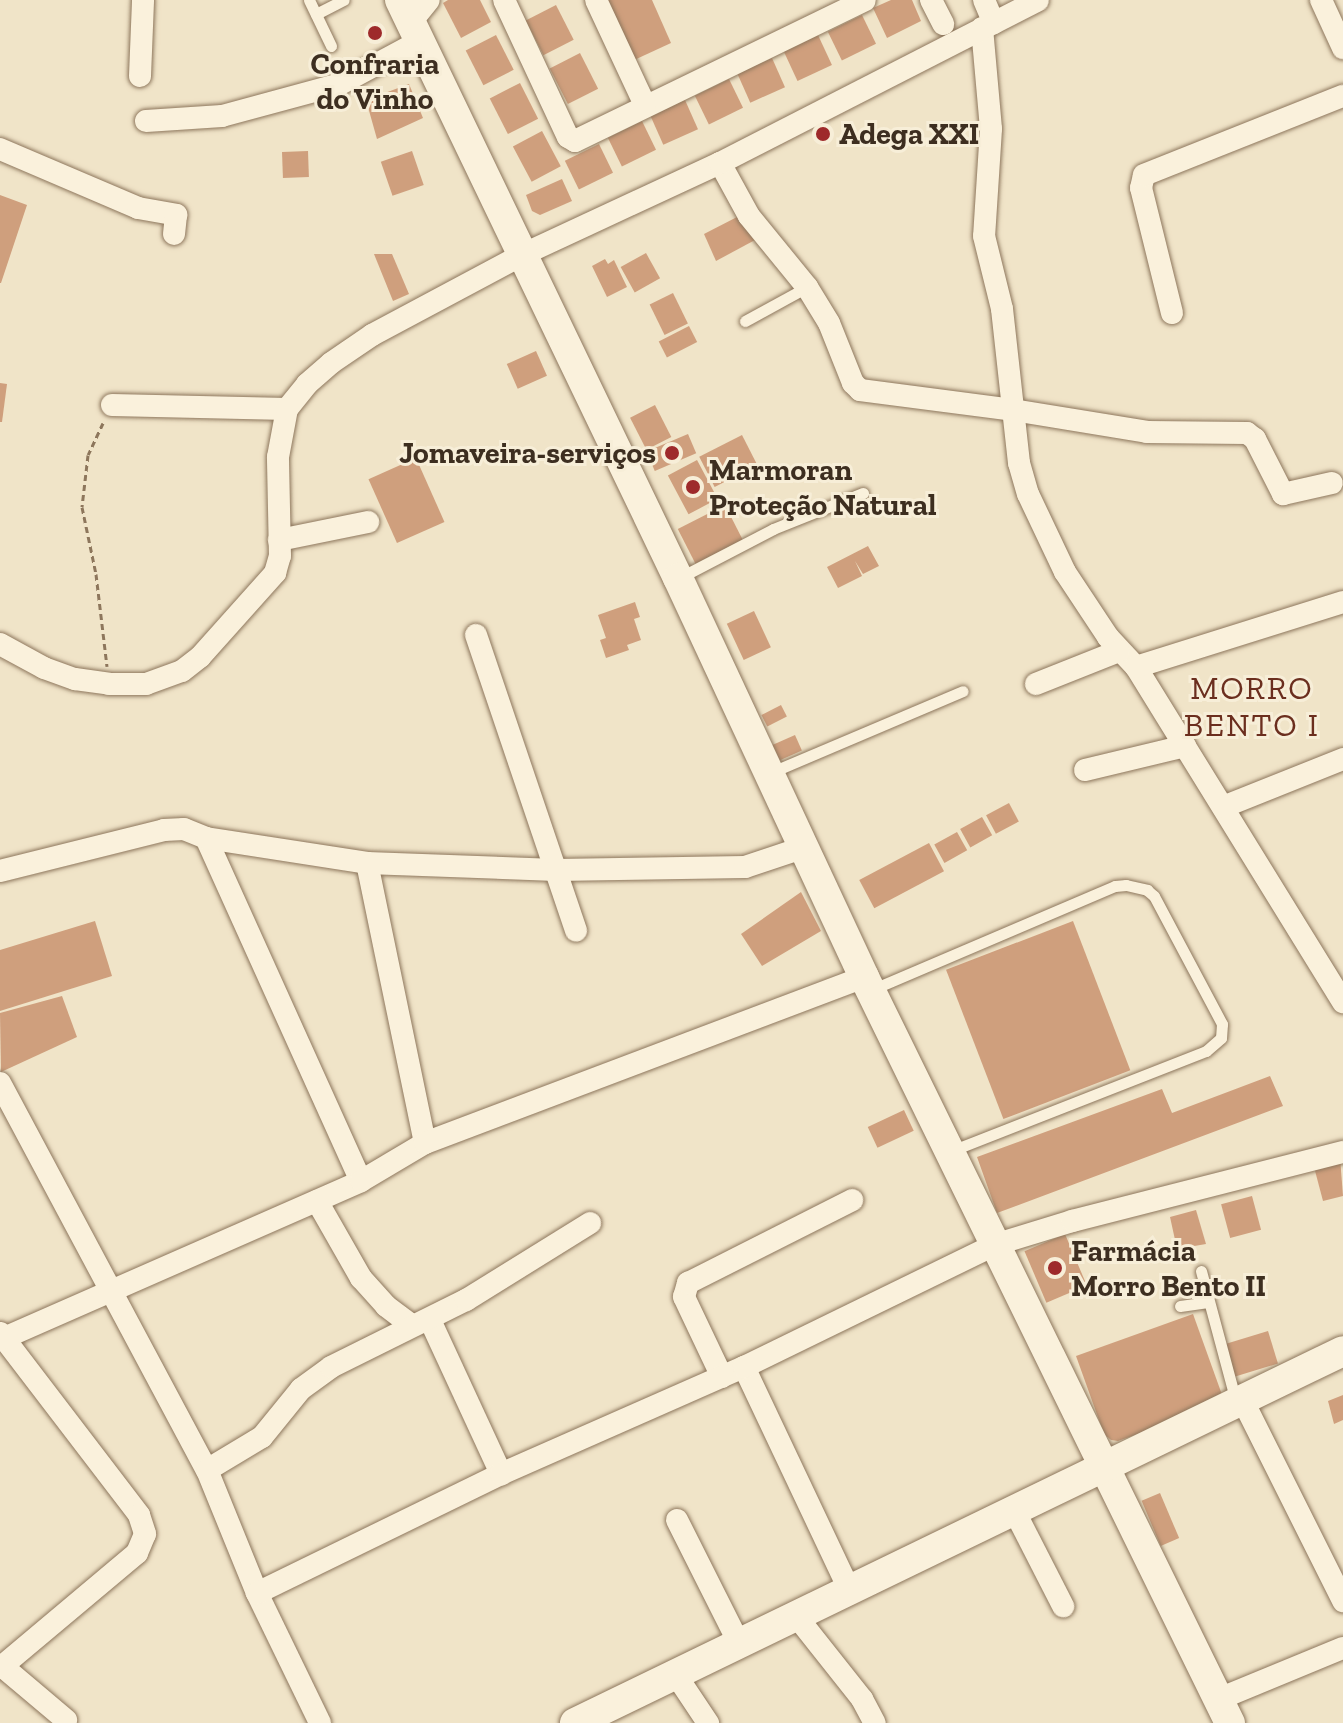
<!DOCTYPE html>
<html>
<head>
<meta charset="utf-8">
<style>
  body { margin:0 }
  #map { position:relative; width:1343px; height:1723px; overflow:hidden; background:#f0e4c8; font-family:"Zilla Slab",serif }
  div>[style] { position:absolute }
  .building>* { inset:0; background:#cf9f7d; transform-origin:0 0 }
  .path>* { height:3px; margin-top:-1.5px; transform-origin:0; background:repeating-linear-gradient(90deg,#8d765c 0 6px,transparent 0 10px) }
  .roads { filter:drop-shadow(0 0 2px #8d765c) drop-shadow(0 0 2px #8d765c) }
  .lane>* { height:11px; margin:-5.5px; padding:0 5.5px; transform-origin:5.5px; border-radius:5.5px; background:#faf1dc }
  .street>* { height:22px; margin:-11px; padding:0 11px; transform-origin:11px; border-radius:11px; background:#faf1dc }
  .secondary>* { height:30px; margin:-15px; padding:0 15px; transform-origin:15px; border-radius:15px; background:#faf1dc }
  .dots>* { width:22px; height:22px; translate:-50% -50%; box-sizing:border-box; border:4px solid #f7eed8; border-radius:50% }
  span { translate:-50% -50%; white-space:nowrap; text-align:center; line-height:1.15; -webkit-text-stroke:6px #f7eed8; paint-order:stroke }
  .poi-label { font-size:30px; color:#3d2e20; font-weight:700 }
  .left { translate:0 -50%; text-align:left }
  .right { translate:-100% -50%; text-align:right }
  .neighbourhood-label { font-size:32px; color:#6b2e1e; letter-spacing:2px }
</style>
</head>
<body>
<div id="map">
  <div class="building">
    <i style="clip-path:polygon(448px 0,480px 0,491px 22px,461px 38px,443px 3px)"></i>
    <i style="clip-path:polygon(604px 0,652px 0,671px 43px,632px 61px)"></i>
    <i style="clip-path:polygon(891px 0,912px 0,921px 21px,887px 38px,873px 8px)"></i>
    <i style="left:556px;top:5px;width:39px;height:34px;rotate:63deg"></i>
    <i style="left:862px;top:15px;width:32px;height:38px;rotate:64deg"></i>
    <i style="left:496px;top:35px;width:39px;height:34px;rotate:63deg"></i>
    <i style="left:818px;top:35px;width:33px;height:38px;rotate:65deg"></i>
    <i style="left:580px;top:53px;width:40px;height:34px;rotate:63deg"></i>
    <i style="left:772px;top:58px;width:32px;height:38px;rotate:66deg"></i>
    <i style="left:729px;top:79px;width:32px;height:38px;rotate:64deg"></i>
    <i style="left:520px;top:83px;width:40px;height:34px;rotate:63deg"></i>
    <i style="clip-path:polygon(409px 84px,423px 118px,377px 139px,366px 100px)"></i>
    <i style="left:685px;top:100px;width:32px;height:38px;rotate:66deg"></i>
    <i style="left:642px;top:121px;width:32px;height:38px;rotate:64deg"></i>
    <i style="left:542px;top:131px;width:40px;height:33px;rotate:62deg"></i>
    <i style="left:599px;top:144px;width:32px;height:38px;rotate:64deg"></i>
    <i style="left:308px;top:151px;width:26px;height:26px;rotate:88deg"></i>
    <i style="left:412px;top:151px;width:36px;height:33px;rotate:71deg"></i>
    <i style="clip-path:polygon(562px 179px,572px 201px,540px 215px,532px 211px,526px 195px)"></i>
    <i style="clip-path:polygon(0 195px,27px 205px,1px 283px,0 283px)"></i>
    <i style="clip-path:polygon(737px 217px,755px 240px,716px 261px,704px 234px)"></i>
    <i style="left:646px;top:253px;width:29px;height:29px;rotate:61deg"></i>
    <i style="clip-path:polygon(374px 254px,392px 254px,409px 294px,393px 301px)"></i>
    <i style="clip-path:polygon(605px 259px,608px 264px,614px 260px,627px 287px,607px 297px,592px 266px)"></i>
    <i style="left:673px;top:293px;width:34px;height:26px;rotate:64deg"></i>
    <i style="left:689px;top:326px;width:18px;height:34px;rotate:63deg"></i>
    <i style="left:536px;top:351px;width:27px;height:32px;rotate:66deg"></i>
    <i style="clip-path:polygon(0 383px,7px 384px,2px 422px,0 422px)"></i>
    <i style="left:655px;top:405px;width:36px;height:28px;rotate:63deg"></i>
    <i style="left:688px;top:434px;width:21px;height:45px;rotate:67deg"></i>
    <i style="left:742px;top:435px;width:34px;height:48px;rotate:63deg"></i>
    <i style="left:416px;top:458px;width:70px;height:52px;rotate:66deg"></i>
    <i style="left:697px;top:460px;width:44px;height:33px;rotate:62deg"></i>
    <i style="left:725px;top:505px;width:39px;height:53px;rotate:63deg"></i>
    <i style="clip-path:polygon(868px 546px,879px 566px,863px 574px,855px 561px,862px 576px,838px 588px,827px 567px)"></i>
    <i style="clip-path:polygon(635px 602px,640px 617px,634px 619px,641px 640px,627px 645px,629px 650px,606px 658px,600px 640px,606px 638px,598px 615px)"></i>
    <i style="left:754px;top:611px;width:40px;height:30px;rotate:65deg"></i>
    <i style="left:781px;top:705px;width:13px;height:22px;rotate:63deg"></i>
    <i style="left:795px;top:735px;width:17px;height:26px;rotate:66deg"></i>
    <i style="left:1009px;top:803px;width:21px;height:26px;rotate:62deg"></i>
    <i style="left:982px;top:817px;width:21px;height:25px;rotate:61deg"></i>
    <i style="left:957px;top:832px;width:21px;height:26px;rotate:61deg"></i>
    <i style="left:929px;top:843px;width:32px;height:79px;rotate:62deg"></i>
    <i style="clip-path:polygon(801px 892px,821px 931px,762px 966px,741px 934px)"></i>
    <i style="clip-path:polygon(95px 921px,112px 976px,0 1011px,0 950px)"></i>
    <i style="left:1073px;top:921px;width:160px;height:136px;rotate:69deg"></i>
    <i style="clip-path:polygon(62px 996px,77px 1037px,1px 1072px,0 1013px)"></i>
    <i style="clip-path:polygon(1270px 1076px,1283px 1106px,997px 1213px,977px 1157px,1162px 1089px,1172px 1113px)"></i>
    <i style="left:904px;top:1110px;width:23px;height:40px;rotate:65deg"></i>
    <i style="clip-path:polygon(1340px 1157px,1343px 1196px,1323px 1201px,1314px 1167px)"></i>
    <i style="left:1252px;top:1196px;width:35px;height:32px;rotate:75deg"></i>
    <i style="clip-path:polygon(1196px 1210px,1206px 1244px,1177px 1249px,1170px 1217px)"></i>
    <i style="left:1065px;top:1234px;width:56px;height:44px;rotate:67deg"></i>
    <i style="clip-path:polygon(1193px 1314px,1225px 1403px,1118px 1441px,1111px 1440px,1104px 1434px,1076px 1356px)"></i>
    <i style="left:1268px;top:1331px;width:34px;height:48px;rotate:73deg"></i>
    <i style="clip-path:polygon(1343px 1395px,1343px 1420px,1334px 1424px,1328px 1401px)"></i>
    <i style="left:1160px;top:1493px;width:49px;height:20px;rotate:67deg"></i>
  </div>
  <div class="path">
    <i style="left:103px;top:423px;width:35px;rotate:115deg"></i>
    <i style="left:88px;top:455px;width:52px;rotate:96.6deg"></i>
    <i style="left:82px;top:507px;width:68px;rotate:78.2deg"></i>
    <i style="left:96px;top:574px;width:93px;rotate:83.2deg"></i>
  </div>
  <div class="roads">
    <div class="lane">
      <i style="left:309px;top:0;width:51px;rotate:64.4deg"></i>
      <i style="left:316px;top:14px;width:31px;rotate:-27deg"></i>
      <i style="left:745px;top:321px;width:71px;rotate:-28.7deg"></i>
      <i style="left:679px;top:578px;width:106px;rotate:-27.5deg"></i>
      <i style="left:773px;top:529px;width:97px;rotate:-21.8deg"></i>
      <i style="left:772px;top:772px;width:207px;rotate:-23deg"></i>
      <i style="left:871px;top:990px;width:265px;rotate:-23.1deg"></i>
      <i style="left:1115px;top:886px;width:11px;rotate:-5deg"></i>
      <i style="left:1126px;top:885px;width:22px;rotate:13deg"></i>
      <i style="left:1147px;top:890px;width:9px;rotate:41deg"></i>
      <i style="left:1154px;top:896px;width:145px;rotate:62deg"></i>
      <i style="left:1222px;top:1024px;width:14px;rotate:94deg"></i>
      <i style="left:1221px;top:1038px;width:20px;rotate:139deg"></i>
      <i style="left:1206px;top:1051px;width:272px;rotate:158.6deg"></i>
      <i style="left:1201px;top:1271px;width:136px;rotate:75deg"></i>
      <i style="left:1180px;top:1306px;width:28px;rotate:-8deg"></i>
    </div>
    <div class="street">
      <i style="left:504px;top:0;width:151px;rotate:65deg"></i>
      <i style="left:568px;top:137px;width:8px;rotate:30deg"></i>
      <i style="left:575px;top:141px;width:322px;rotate:-25.9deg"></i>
      <i style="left:596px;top:0;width:116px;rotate:65deg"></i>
      <i style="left:931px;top:0;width:27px;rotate:63deg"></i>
      <i style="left:984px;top:0;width:25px;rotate:67deg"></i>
      <i style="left:1321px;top:0;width:53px;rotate:65.4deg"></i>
      <i style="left:411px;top:22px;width:28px;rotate:-51deg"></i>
      <i style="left:982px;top:28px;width:101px;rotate:84.9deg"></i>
      <i style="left:991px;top:129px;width:107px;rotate:93.7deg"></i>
      <i style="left:984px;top:236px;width:75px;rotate:76.1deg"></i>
      <i style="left:1002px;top:309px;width:155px;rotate:83.7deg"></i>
      <i style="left:1019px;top:463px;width:32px;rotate:74deg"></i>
      <i style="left:1028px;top:494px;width:86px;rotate:64.6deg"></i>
      <i style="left:1065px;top:572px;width:78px;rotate:56.5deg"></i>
      <i style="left:1108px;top:637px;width:41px;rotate:47deg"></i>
      <i style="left:1136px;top:667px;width:394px;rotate:58.3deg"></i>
      <i style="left:140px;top:76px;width:76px;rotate:-87.7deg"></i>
      <i style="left:146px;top:121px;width:76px;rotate:-3.8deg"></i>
      <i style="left:222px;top:116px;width:122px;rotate:-15.2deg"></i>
      <i style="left:340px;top:84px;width:91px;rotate:-28.3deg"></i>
      <i style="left:0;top:149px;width:150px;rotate:23.1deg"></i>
      <i style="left:138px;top:208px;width:39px;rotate:10deg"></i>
      <i style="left:176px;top:215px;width:19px;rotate:96deg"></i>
      <i style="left:720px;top:163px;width:60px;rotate:61.3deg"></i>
      <i style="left:749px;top:216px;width:92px;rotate:50.8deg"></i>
      <i style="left:807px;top:287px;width:42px;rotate:58.6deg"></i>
      <i style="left:829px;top:323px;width:65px;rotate:68.2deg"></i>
      <i style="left:853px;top:383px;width:10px;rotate:45deg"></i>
      <i style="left:860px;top:390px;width:154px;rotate:7.4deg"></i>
      <i style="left:1013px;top:410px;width:136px;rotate:9.3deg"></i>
      <i style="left:1147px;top:432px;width:100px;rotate:0.6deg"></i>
      <i style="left:1247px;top:433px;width:10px;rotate:37deg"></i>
      <i style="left:1255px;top:439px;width:62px;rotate:63deg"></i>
      <i style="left:1283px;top:494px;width:50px;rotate:-12.7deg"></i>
      <i style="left:1172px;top:313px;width:129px;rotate:-103.9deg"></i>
      <i style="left:1141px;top:188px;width:13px;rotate:-77deg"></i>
      <i style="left:1144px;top:175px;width:214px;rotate:-21.7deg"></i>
      <i style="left:112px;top:405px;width:175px;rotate:1.3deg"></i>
      <i style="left:279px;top:540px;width:91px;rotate:-11.4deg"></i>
      <i style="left:476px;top:635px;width:312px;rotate:71.3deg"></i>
      <i style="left:0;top:644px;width:50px;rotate:28.6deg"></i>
      <i style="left:44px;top:668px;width:33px;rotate:20deg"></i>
      <i style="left:75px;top:679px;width:34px;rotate:8deg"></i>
      <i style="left:109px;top:684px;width:37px"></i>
      <i style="left:146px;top:684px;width:38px;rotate:-20deg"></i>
      <i style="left:182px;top:671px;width:23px;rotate:-38deg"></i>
      <i style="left:200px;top:657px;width:113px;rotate:-48.2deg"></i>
      <i style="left:275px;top:573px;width:18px;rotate:-74deg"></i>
      <i style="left:280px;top:556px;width:99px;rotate:-91.2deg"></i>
      <i style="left:278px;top:457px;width:49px;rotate:-79.4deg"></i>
      <i style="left:287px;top:409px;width:32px;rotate:-51deg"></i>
      <i style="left:307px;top:384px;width:32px;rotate:-41deg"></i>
      <i style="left:331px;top:363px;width:50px;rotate:-34.3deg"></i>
      <i style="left:372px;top:335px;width:172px;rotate:-28.1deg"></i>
      <i style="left:524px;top:254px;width:216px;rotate:-24.9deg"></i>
      <i style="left:720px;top:163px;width:357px;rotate:-27.1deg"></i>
      <i style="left:1136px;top:667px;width:217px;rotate:-17.4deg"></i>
      <i style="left:1036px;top:684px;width:89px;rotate:-21.7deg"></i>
      <i style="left:1085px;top:770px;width:103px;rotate:-13.5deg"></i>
      <i style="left:1223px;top:807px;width:129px;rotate:-21.8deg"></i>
      <i style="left:206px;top:838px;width:376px;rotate:65.7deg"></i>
      <i style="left:367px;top:863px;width:286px;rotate:78.3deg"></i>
      <i style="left:0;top:871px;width:169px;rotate:-14deg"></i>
      <i style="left:164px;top:830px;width:20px;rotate:-3deg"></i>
      <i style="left:184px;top:829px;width:24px;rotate:22deg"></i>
      <i style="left:206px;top:838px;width:163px;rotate:8.8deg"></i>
      <i style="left:367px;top:863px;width:189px;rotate:2.1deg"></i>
      <i style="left:556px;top:870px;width:189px;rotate:-0.9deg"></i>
      <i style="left:745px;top:867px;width:60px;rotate:-18.4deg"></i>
      <i style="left:0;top:1083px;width:439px;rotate:61.9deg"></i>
      <i style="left:207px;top:1470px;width:133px;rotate:67.9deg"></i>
      <i style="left:257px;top:1593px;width:144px;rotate:64.1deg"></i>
      <i style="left:317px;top:1201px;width:89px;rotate:60.3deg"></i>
      <i style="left:361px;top:1278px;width:38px;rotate:48deg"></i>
      <i style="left:386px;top:1306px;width:31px;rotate:37deg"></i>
      <i style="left:430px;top:1320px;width:170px;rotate:65.2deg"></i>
      <i style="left:0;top:1333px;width:229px;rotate:52.6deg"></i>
      <i style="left:139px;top:1515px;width:20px;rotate:72deg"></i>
      <i style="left:145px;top:1534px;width:21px;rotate:113deg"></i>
      <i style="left:137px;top:1553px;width:179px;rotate:140deg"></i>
      <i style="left:4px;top:1338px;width:390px;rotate:-23.7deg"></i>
      <i style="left:361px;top:1181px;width:74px;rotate:-30.7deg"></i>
      <i style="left:425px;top:1143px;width:469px;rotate:-20.7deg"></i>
      <i style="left:744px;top:1367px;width:248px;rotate:64.7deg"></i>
      <i style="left:722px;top:1377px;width:89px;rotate:-115.4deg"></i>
      <i style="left:684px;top:1297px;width:15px;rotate:-74deg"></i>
      <i style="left:688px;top:1283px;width:184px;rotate:-26.8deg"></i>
      <i style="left:1243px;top:1401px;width:224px;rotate:63.4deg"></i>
      <i style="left:207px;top:1470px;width:64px;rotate:-31deg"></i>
      <i style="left:262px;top:1437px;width:62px;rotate:-50.9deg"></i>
      <i style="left:301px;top:1389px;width:37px;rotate:-36deg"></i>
      <i style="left:331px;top:1367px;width:151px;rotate:-26.4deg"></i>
      <i style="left:466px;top:1300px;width:146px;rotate:-31.8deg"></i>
      <i style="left:1015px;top:1512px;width:106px;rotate:62.9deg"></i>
      <i style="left:677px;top:1520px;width:140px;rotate:63.3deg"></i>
      <i style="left:257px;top:1593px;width:271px;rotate:-26deg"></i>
      <i style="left:501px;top:1474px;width:266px;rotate:-23.8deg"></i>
      <i style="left:744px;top:1367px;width:278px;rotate:-26deg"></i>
      <i style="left:994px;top:1245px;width:82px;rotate:-17.1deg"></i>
      <i style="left:1072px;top:1221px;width:280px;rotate:-14.3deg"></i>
      <i style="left:797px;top:1617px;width:105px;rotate:51.6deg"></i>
      <i style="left:862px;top:1699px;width:27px;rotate:62deg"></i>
      <i style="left:2px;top:1666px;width:84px;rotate:40.2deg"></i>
      <i style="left:676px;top:1675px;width:58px;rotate:56.3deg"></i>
      <i style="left:1219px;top:1699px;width:134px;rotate:-22.4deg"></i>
    </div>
    <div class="secondary">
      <i style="left:400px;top:0;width:641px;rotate:64.31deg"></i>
      <i style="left:678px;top:578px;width:440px;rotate:65deg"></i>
      <i style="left:864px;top:977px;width:831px;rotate:63.87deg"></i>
      <i style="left:575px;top:1723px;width:853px;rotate:-25.84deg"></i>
    </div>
  </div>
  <div class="dots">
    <i style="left:375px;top:33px;background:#9e2a2b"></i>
    <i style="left:823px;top:134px;background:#9e2a2b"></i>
    <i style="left:672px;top:453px;background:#9e2a2b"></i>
    <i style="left:693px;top:487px;background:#9e2a2b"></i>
    <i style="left:1055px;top:1268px;background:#9e2a2b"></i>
  </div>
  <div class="poi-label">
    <span style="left:375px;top:81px">Confraria<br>do Vinho</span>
    <span class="left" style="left:839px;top:134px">Adega XXI</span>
    <span class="right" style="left:656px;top:453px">Jomaveira-serviços</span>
    <span class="left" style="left:709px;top:487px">Marmoran<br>Proteção Natural</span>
    <span class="left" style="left:1071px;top:1268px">Farmácia<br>Morro Bento II</span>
  </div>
  <div class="neighbourhood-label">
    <span style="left:1252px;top:707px">MORRO<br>BENTO I</span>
  </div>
</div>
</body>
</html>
